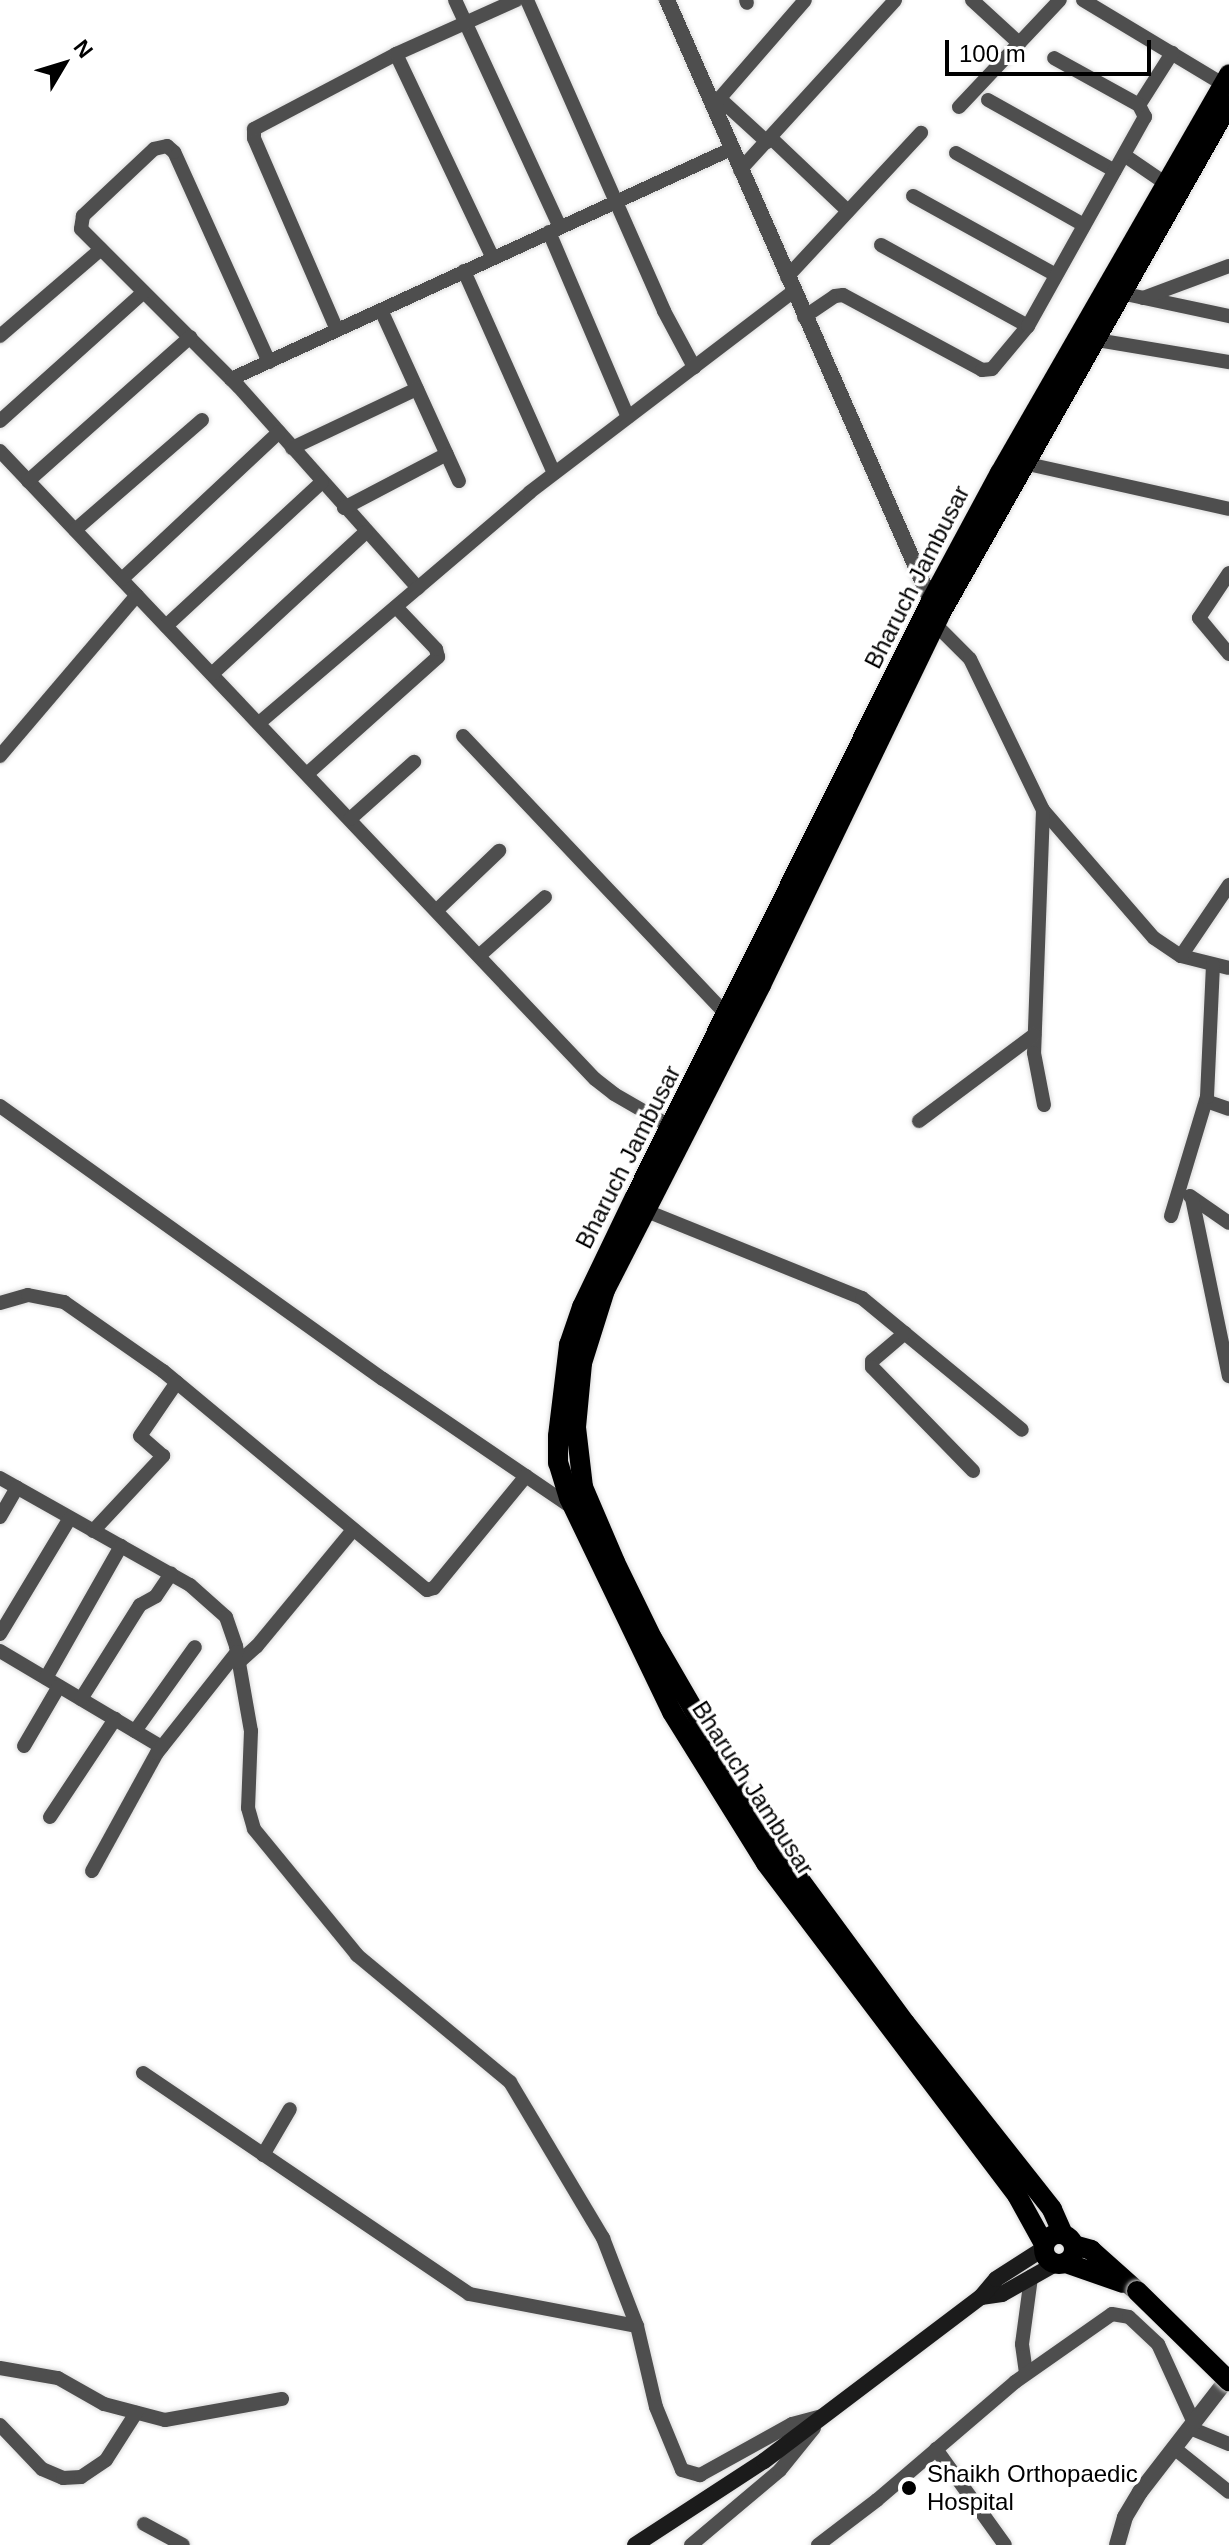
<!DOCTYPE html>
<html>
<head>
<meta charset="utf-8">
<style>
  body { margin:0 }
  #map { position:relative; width:1229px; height:2545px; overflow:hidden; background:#fff; font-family:Arial,sans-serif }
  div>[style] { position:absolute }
  .roads { filter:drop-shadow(0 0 2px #dbdbdb) drop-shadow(0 0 2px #dbdbdb) }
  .minor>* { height:14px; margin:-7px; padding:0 7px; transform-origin:7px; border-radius:7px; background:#4e4e4e }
  .tertiary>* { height:16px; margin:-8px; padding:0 8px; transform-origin:8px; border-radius:8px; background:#4e4e4e }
  .secondary>* { height:16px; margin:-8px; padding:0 8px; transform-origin:8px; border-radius:8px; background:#1b1b1b }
  .primary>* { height:20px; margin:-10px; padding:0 10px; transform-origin:10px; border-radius:10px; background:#000 }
  .primary>.ring { margin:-10px; padding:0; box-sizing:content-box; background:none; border:20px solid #000; border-radius:50% }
  .bridges { filter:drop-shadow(0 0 2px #dbdbdb) drop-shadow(0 0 2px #dbdbdb) }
  .primary-bridge>* { height:20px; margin:-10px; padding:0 10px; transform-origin:10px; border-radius:10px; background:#000 }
  .dots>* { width:22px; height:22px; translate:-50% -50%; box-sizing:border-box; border:4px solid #fff; border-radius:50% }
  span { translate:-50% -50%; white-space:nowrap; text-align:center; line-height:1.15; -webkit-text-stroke:7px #fff; paint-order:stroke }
  .street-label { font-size:24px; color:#000 }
  .poi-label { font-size:24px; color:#000 }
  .left { translate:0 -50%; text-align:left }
  .north { position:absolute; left:24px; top:24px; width:80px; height:80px; -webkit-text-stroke:6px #fff; paint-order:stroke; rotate:52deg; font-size:22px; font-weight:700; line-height:32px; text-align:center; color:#000 }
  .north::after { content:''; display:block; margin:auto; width:28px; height:36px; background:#000; clip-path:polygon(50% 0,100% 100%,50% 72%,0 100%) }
  .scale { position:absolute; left:945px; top:40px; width:206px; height:36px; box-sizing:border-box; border:4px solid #000; border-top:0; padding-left:10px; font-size:24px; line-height:28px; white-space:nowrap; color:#000; -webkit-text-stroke:6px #fff; paint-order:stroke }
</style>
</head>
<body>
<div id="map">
  <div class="roads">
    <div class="minor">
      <i style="left:455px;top:0;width:250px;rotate:65.2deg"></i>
      <i style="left:527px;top:0;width:340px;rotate:66.2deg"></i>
      <i style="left:664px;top:311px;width:64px;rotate:61.8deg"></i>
      <i style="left:746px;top:0;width:3px;rotate:72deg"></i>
      <i style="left:972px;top:0;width:64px;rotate:42.5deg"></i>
      <i style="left:1083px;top:0;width:163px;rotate:31deg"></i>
      <i style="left:396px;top:54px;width:226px;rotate:64.6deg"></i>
      <i style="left:719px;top:98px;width:65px;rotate:42.5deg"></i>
      <i style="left:988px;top:100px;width:145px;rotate:29.2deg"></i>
      <i style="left:1139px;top:105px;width:62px;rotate:-57.6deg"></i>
      <i style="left:713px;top:106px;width:140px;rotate:-49deg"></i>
      <i style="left:959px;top:107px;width:147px;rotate:-46.7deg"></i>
      <i style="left:771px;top:138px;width:106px;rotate:43.5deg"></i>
      <i style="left:956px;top:153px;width:147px;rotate:29.4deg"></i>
      <i style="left:1124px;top:155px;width:50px;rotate:34.3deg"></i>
      <i style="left:740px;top:170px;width:230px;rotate:-47.6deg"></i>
      <i style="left:913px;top:196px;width:163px;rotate:28.9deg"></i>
      <i style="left:549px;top:232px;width:201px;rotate:66.9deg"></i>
      <i style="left:881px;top:245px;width:168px;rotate:28.9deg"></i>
      <i style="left:464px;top:271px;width:221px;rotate:66deg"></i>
      <i style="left:787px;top:277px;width:197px;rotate:-47.1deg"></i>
      <i style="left:1116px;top:292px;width:116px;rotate:12deg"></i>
      <i style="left:1143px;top:298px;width:92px;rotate:-20.4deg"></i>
      <i style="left:381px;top:310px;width:188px;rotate:65.5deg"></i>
      <i style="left:804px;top:317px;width:37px;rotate:-34deg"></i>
      <i style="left:835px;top:296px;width:8px;rotate:-7deg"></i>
      <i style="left:843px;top:295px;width:158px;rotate:28.3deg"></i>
      <i style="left:982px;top:370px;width:10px;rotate:-6deg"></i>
      <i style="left:992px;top:369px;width:56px;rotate:-50.1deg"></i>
      <i style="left:1028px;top:326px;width:240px;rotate:-60.8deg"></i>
      <i style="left:1145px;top:117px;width:13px;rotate:-117deg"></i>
      <i style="left:1139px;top:105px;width:97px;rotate:-151.1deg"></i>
      <i style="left:337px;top:330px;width:209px;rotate:-113.4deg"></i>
      <i style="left:254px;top:138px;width:9px;rotate:-90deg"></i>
      <i style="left:254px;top:129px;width:161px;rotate:-27.8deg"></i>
      <i style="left:396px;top:54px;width:132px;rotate:-24.2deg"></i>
      <i style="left:0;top:336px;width:133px;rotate:-40.7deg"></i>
      <i style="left:1097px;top:340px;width:134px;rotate:9.5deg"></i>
      <i style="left:269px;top:362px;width:230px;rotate:-114.3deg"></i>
      <i style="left:174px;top:152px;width:9px;rotate:-139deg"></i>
      <i style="left:167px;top:146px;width:13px;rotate:167deg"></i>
      <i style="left:154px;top:149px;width:98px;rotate:136.7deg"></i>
      <i style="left:83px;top:216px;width:13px;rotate:99deg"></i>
      <i style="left:81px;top:229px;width:223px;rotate:45deg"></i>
      <i style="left:239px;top:387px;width:269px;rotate:48.3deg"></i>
      <i style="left:231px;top:379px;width:550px;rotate:-24.7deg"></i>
      <i style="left:0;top:421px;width:193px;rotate:-41.9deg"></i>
      <i style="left:292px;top:448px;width:138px;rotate:-25.3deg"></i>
      <i style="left:0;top:451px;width:865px;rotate:46.55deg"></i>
      <i style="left:595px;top:1079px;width:24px;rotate:38deg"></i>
      <i style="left:614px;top:1094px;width:74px;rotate:30deg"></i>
      <i style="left:1019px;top:462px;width:215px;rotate:12.6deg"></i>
      <i style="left:28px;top:481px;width:217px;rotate:-41.6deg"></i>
      <i style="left:344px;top:508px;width:116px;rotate:-27.7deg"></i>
      <i style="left:75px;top:530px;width:168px;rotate:-40.9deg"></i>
      <i style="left:1229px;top:573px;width:54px;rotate:123.7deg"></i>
      <i style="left:1199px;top:618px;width:47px;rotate:50.2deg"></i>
      <i style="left:122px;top:579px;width:215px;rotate:-43.1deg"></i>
      <i style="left:935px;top:624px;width:49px;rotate:45deg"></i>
      <i style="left:970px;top:659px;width:168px;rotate:64.2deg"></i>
      <i style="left:1043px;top:810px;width:169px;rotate:49.1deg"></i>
      <i style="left:1154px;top:938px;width:32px;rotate:34deg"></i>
      <i style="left:1181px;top:956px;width:49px;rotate:14deg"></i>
      <i style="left:166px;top:626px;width:212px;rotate:-42.7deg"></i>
      <i style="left:212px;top:674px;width:209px;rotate:-42.7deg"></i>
      <i style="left:259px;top:723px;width:356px;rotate:-40.4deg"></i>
      <i style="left:530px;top:492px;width:330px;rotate:-37.3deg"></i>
      <i style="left:463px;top:736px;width:384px;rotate:46.6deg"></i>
      <i style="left:0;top:756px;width:211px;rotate:-49.6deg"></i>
      <i style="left:307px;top:774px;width:176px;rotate:-41.8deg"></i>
      <i style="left:438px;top:657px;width:8px;rotate:-104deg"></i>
      <i style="left:436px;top:649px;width:58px;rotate:-133.6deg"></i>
      <i style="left:1043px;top:810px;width:243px;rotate:92.1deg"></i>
      <i style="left:1034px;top:1053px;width:53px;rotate:79.1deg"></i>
      <i style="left:350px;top:819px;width:86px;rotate:-41.7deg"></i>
      <i style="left:437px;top:910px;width:86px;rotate:-43.6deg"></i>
      <i style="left:480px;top:955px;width:87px;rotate:-41.7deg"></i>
      <i style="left:1181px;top:956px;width:86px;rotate:-55.9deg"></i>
      <i style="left:1206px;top:1101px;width:24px;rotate:19deg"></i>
      <i style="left:0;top:1106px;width:470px;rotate:35.5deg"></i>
      <i style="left:383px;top:1379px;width:230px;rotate:34.2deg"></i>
      <i style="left:919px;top:1121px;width:144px;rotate:-36.8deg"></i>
      <i style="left:1190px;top:1196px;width:47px;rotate:34.7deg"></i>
      <i style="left:1192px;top:1198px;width:182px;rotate:78.3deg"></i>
      <i style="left:639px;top:1208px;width:240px;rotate:22deg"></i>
      <i style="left:862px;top:1298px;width:207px;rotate:39.5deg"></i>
      <i style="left:1171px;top:1216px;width:124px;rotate:-73.2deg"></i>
      <i style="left:1207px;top:1097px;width:132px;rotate:-87.4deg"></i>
      <i style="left:0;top:1303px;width:29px;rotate:-16deg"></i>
      <i style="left:28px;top:1295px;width:37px;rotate:11deg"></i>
      <i style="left:64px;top:1302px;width:121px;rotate:34.9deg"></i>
      <i style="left:163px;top:1371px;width:343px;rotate:39.7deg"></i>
      <i style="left:427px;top:1590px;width:7px;rotate:-16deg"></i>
      <i style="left:434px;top:1588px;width:145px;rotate:-50.6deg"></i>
      <i style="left:905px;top:1333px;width:43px;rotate:139.7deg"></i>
      <i style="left:872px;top:1361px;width:6px;rotate:90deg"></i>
      <i style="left:872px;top:1367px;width:145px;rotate:45.8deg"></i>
      <i style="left:0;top:1478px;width:218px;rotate:29.4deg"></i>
      <i style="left:190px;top:1585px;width:48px;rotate:41.6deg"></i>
      <i style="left:226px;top:1617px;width:31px;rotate:71deg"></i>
      <i style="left:236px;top:1646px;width:86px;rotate:80deg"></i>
      <i style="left:251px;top:1731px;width:77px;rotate:92.2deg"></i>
      <i style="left:248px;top:1808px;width:22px;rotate:74deg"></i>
      <i style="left:254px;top:1829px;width:163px;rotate:50.7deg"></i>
      <i style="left:357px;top:1955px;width:199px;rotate:39.7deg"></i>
      <i style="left:510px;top:2082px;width:182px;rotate:59.2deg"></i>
      <i style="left:603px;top:2238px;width:94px;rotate:68.9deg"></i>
      <i style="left:637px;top:2326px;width:83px;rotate:76.8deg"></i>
      <i style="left:656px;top:2407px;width:68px;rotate:67.6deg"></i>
      <i style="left:682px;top:2470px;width:19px;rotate:16deg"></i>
      <i style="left:700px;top:2475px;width:105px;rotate:-29deg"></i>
      <i style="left:792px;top:2424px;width:31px;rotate:-15deg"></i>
      <i style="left:0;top:1517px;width:34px;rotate:-60deg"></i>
      <i style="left:93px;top:1531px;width:103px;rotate:-47deg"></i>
      <i style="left:163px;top:1456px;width:30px;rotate:-139deg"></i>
      <i style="left:140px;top:1436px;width:65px;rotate:-55.6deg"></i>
      <i style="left:0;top:1634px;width:135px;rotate:-58.9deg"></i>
      <i style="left:0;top:1651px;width:188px;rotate:30.7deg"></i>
      <i style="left:239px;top:1662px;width:24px;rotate:-42deg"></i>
      <i style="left:257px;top:1646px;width:151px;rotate:-50.4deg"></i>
      <i style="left:46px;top:1678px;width:152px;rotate:-60.4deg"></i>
      <i style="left:81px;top:1699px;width:111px;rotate:-57.9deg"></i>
      <i style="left:140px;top:1605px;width:18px;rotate:-29deg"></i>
      <i style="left:156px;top:1596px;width:27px;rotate:-56deg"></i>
      <i style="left:135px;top:1731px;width:103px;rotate:-54.5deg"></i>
      <i style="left:24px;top:1746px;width:69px;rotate:-59.7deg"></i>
      <i style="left:50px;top:1817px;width:118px;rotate:-56.4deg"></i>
      <i style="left:92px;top:1871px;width:135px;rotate:-61.2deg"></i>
      <i style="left:157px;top:1753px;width:129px;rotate:-51.6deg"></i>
      <i style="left:143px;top:2073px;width:394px;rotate:34.1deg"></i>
      <i style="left:469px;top:2294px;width:171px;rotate:10.8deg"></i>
      <i style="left:263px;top:2155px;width:53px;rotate:-59.6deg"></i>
      <i style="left:0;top:2368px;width:59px;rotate:9.8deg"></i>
      <i style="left:58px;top:2378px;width:53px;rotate:29.5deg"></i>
      <i style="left:104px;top:2404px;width:63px;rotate:14.7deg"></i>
      <i style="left:165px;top:2420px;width:119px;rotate:-10.2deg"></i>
      <i style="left:1026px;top:2373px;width:29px;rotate:-98deg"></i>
      <i style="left:1022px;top:2344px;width:68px;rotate:-82.3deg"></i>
      <i style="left:0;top:2425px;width:61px;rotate:46.3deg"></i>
      <i style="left:42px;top:2469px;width:23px;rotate:23deg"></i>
      <i style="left:63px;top:2478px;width:18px;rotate:-3deg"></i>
      <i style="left:81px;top:2477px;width:30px;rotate:-34deg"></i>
      <i style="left:106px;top:2460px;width:56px;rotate:-57.4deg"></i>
      <i style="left:1190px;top:2428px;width:42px;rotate:22.3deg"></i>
      <i style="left:1174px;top:2448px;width:70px;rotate:38.7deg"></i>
      <i style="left:936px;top:2449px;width:118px;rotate:54.3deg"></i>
      <i style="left:144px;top:2524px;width:44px;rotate:28.3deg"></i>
      <i style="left:691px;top:2545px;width:116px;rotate:-40.1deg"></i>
      <i style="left:780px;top:2470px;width:54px;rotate:-51deg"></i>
      <i style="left:818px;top:2545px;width:74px;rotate:-37.3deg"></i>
      <i style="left:877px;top:2500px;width:182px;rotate:-40.5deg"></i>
      <i style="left:1015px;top:2382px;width:118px;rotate:-35deg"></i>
      <i style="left:1112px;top:2314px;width:17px;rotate:10deg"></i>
      <i style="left:1129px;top:2317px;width:40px;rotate:43deg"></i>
      <i style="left:1158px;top:2344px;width:87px;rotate:65.5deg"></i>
    </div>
    <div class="tertiary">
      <i style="left:667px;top:0;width:664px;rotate:66.29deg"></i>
      <i style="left:1117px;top:2545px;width:29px;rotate:-74deg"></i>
      <i style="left:1125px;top:2517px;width:29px;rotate:-59deg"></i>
      <i style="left:1140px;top:2492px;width:145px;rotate:-52.3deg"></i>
    </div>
    <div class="secondary">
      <i style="left:981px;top:2297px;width:21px;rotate:-8deg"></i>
      <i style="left:1002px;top:2294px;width:61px;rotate:-29.5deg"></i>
      <i style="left:635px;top:2545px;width:154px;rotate:-33.1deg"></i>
      <i style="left:764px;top:2461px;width:272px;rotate:-37.1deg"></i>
      <i style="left:981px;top:2297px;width:23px;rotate:-50deg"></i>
      <i style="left:996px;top:2279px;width:56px;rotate:-32.6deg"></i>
    </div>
    <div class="primary">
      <i class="ring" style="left:1044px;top:2234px;width:10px;height:10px"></i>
      <i style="left:1063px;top:2234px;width:27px;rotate:-114deg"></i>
      <i style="left:1052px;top:2209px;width:237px;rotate:-128.3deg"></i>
      <i style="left:905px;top:2023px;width:238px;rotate:-126.3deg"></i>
      <i style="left:764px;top:1831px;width:223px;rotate:-120.1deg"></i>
      <i style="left:652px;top:1638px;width:85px;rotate:-116deg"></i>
      <i style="left:615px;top:1562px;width:82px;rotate:-113.1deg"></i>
      <i style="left:583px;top:1487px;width:60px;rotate:-96.7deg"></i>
      <i style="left:576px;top:1427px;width:64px;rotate:-84.6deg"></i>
      <i style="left:582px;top:1363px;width:77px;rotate:-72.5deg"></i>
      <i style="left:605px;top:1290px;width:343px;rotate:-62.9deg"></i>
      <i style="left:761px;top:985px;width:410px;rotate:-64.2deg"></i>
      <i style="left:939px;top:616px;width:588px;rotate:-60.47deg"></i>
      <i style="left:1044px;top:2244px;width:56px;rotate:-118.9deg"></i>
      <i style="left:1017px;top:2195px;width:416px;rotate:-127.1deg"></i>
      <i style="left:766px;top:1863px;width:178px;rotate:-121.9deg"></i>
      <i style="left:672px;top:1712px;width:237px;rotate:-115.7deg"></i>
      <i style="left:569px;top:1498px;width:37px;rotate:-107deg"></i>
      <i style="left:558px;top:1463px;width:27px;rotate:-90deg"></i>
      <i style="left:558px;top:1436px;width:92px;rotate:-83.1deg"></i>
      <i style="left:569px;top:1345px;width:40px;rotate:-71.1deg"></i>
      <i style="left:582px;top:1307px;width:122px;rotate:-64.3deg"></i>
      <i style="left:635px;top:1197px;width:665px;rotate:-63.59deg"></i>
      <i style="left:931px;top:601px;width:145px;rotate:-61.7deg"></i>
      <i style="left:1000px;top:473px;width:460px;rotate:-60.1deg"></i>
      <i style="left:1074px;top:2245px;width:18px;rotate:16deg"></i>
      <i style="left:1091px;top:2250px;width:62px;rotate:41.7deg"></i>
      <i style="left:1066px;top:2263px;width:60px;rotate:19.3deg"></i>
    </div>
  </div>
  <div class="bridges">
    <div class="primary-bridge">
      <i style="left:1137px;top:2291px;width:129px;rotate:44.4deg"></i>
    </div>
  </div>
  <div class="dots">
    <i style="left:909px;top:2488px;background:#000"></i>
  </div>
  <div class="street-label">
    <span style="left:917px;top:577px;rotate:-63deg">Bharuch Jambusar</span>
    <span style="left:628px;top:1157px;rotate:-63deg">Bharuch Jambusar</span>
    <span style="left:753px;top:1788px;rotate:57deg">Bharuch Jambusar</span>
  </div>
  <div class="poi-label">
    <span class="left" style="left:927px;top:2488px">Shaikh Orthopaedic<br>Hospital</span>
  </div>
  <div class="north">N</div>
  <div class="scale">100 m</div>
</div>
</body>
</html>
